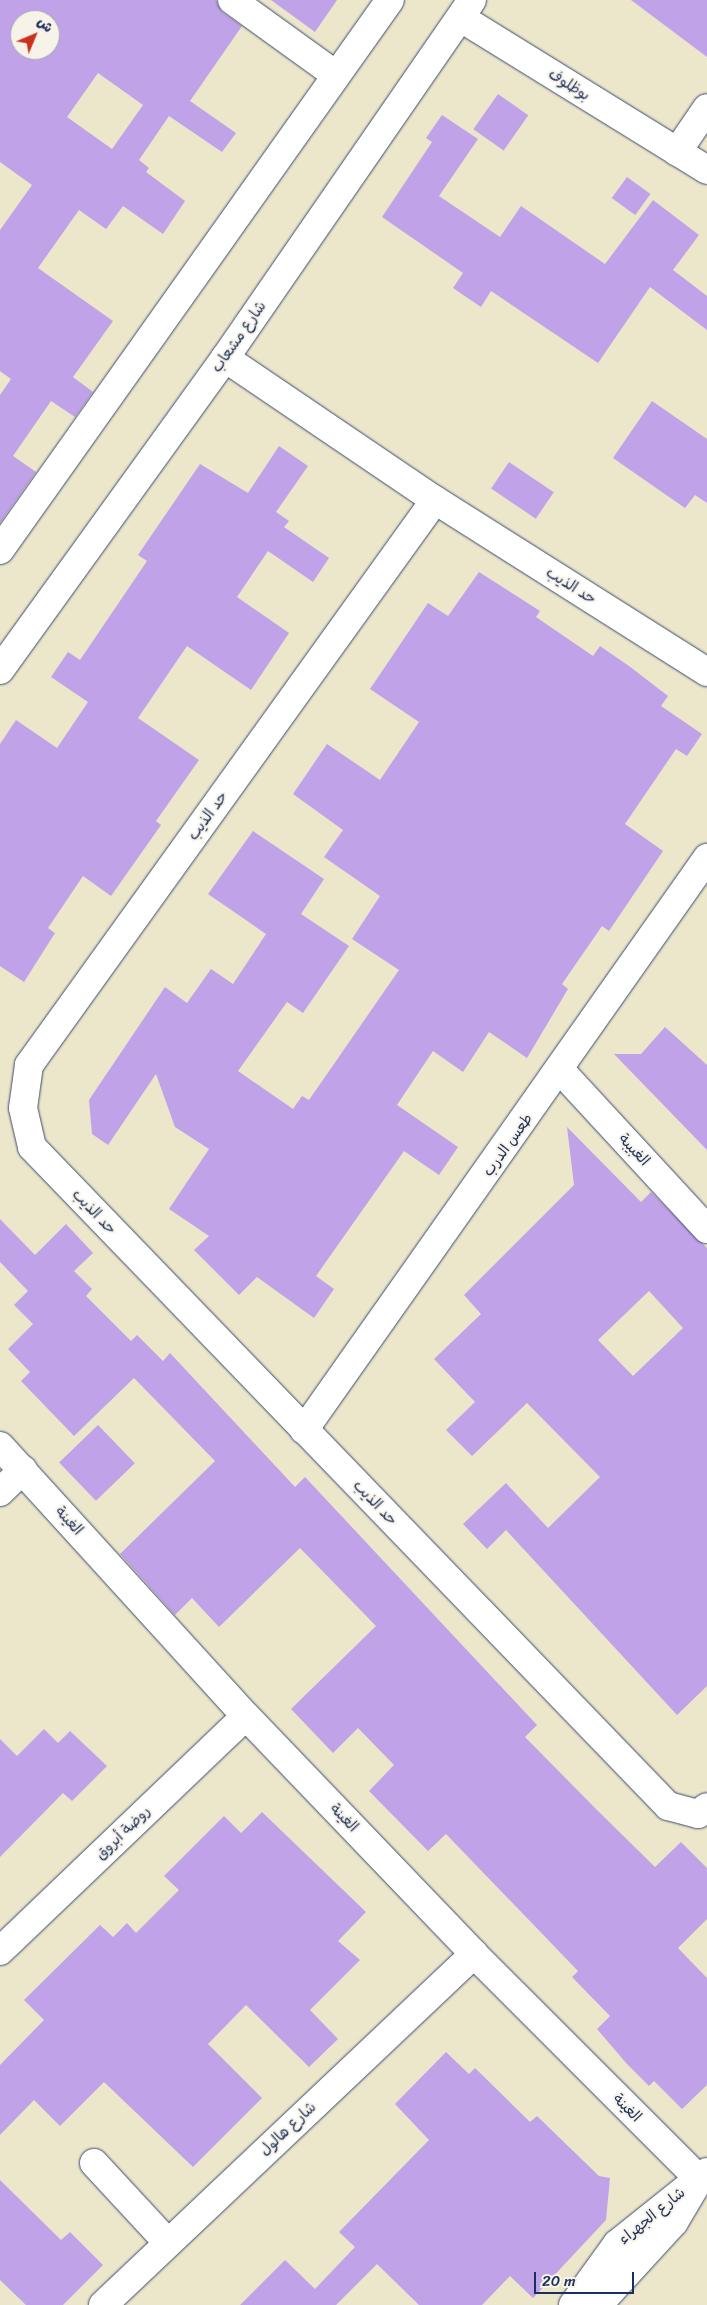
<!DOCTYPE html>
<html>
<head>
<meta charset="utf-8">
<style>
  body { margin:0 }
  #map { position:relative; width:707px; height:2305px; overflow:hidden; background:#ece6cb; font-family:Sriracha,"Playpen Sans Arabic",sans-serif }
  div>[style] { position:absolute }
  .building>* { inset:0; background:#c0a2e9; transform-origin:0 0 }
  .roads { filter:drop-shadow(0 0 1px #3a4a6e) drop-shadow(0 0 1px #3a4a6e) }
  .minor>* { height:28px; margin:-14px; padding:0 14px; transform-origin:14px; border-radius:14px; background:#fff }
  span { translate:-50% -50%; white-space:nowrap; text-align:center; line-height:1.15; -webkit-text-stroke:4px #f7f3e8; paint-order:stroke }
  .street-label { font-size:15px; color:#1b2f5e }
  .north { position:absolute; left:10px; top:10px; width:50px; height:50px; box-sizing:border-box; background:#f7f3e8; border:1px solid #9fa5b1; border-radius:50%; rotate:45deg; font-size:14px; font-weight:700; line-height:20px; text-align:center; color:#1b2f5e }
  .north::after { content:''; display:block; margin:auto; width:18px; height:22px; background:#c8321e; clip-path:polygon(50% 0,100% 100%,50% 72%,0 100%) }
  .scale { position:absolute; left:534px; top:2272px; width:100px; height:22px; box-sizing:border-box; border:2px solid #1b2f5e; border-top:0; padding-left:6px; font-size:15px; line-height:18px; white-space:nowrap; color:#1b2f5e; -webkit-text-stroke:4px #f7f3e8; paint-order:stroke }
</style>
</head>
<body>
<div id="map">
  <div class="building">
    <i style="clip-path:polygon(evenodd,0 0,216px 0,222px 12px,242px 26px,190px 101px,236px 133px,222px 152px,169px 116px,139px 160px,149px 168px,146px 172px,185px 201px,163px 234px,123px 206px,106px 229px,79px 210px,38px 268px,113px 321px,73px 377px,93px 392px,75px 417px,51px 401px,13px 456px,36px 472px,0 523px,0 395px,11px 379px,0 371px,0 230px,32px 185px,0 162px,0 0,20px 20px,50px 20px,50px 50px,20px 50px,20px 20px,0 0,98px 73px,143px 105px,112px 149px,67px 117px,98px 73px)"></i>
    <i style="clip-path:polygon(271px 0,337px 0,315px 32px)"></i>
    <i style="clip-path:polygon(631px 0,707px 0,707px 57px)"></i>
    <i style="left:498px;top:94px;width:37px;height:43px;rotate:35deg"></i>
    <i style="clip-path:polygon(442px 115px,478px 139px,439px 196px,500px 237px,521px 206px,605px 264px,653px 200px,699px 235px,673px 270px,707px 296px,707px 330px,650px 287px,598px 363px,491px 291px,481px 307px,453px 288px,463px 273px,382px 217px,432px 142px,426px 138px)"></i>
    <i style="left:627px;top:177px;width:29px;height:26px;rotate:36deg"></i>
    <i style="clip-path:polygon(652px 401px,707px 439px,707px 503px,695px 495px,685px 508px,613px 458px)"></i>
    <i style="clip-path:polygon(279px 446px,308px 466px,276px 512px,289px 521px,284px 527px,329px 558px,313px 582px,268px 551px,237px 597px,289px 633px,251px 690px,187px 646px,138px 718px,199px 760px,156px 821px,161px 825px,111px 896px,83px 876px,48px 928px,55px 933px,24px 982px,0 966px,0 744px,16px 720px,57px 748px,88px 702px,51px 677px,68px 652px,80px 660px,147px 561px,138px 555px,200px 464px,248px 493px)"></i>
    <i style="left:509px;top:462px;width:54px;height:32px;rotate:34deg"></i>
    <i style="clip-path:polygon(479px 572px,540px 611px,536px 617px,593px 656px,600px 646px,629px 666px,668px 696px,661px 706px,702px 734px,687px 756px,676px 749px,625px 824px,663px 851px,609px 931px,602px 926px,562px 984px,568px 989px,527px 1058px,489px 1032px,463px 1072px,433px 1051px,397px 1105px,458px 1147px,439px 1175px,404px 1151px,316px 1276px,334px 1289px,314px 1318px,257px 1277px,239px 1295px,194px 1250px,209px 1236px,169px 1209px,209px 1149px,175px 1127px,156px 1074px,108px 1145px,92px 1134px,89px 1100px,165px 987px,187px 1003px,211px 969px,233px 984px,266px 934px,208px 894px,253px 831px,324px 879px,301px 914px,349px 946px,303px 1013px,287px 1002px,238px 1071px,293px 1109px,302px 1096px,309px 1100px,399px 970px,352px 939px,380px 896px,324px 857px,343px 830px,293px 794px,327px 744px,380px 780px,419px 722px,370px 689px,428px 603px,448px 616px)"></i>
    <i style="clip-path:polygon(665px 1027px,707px 1065px,707px 1150px,614px 1054px,641px 1054px)"></i>
    <i style="clip-path:polygon(evenodd,567px 1127px,641px 1202px,651px 1192px,707px 1248px,707px 1686px,677px 1715px,506px 1530px,487px 1549px,463px 1524px,506px 1483px,548px 1528px,600px 1477px,527px 1403px,472px 1456px,446px 1430px,475px 1402px,434px 1359px,481px 1314px,464px 1295px,574px 1185px,567px 1127px,649px 1291px,683px 1328px,633px 1376px,598px 1340px,649px 1291px)"></i>
    <i style="clip-path:polygon(0 1219px,35px 1255px,66px 1224px,93px 1253px,74px 1271px,92px 1289px,86px 1296px,131px 1341px,137px 1335px,163px 1361px,170px 1353px,295px 1487px,305px 1477px,537px 1725px,525px 1737px,596px 1809px,655px 1867px,681px 1842px,707px 1868px,707px 1919px,678px 1948px,707px 1978px,707px 2085px,682px 2109px,654px 2081px,649px 2086px,627px 2064px,597px 2029px,610px 2016px,572px 1977px,578px 1971px,446px 1834px,428px 1851px,369px 1791px,394px 1765px,358px 1728px,333px 1753px,291px 1709px,376px 1626px,300px 1548px,219px 1627px,192px 1598px,175px 1615px,120px 1554px,215px 1461px,134px 1378px,74px 1436px,21px 1381px,30px 1372px,8px 1349px,33px 1324px,14px 1305px,28px 1291px,0 1262px)"></i>
    <i style="left:98px;top:1425px;width:53px;height:54px;rotate:46deg"></i>
    <i style="clip-path:polygon(44px 1729px,58px 1743px,70px 1731px,107px 1766px,72px 1801px,63px 1793px,0 1857px,0 1739px,17px 1756px)"></i>
    <i style="clip-path:polygon(262px 1812px,366px 1912px,338px 1941px,360px 1960px,310px 2010px,338px 2039px,309px 2067px,246px 2005px,208px 2044px,262px 2098px,193px 2167px,104px 2082px,60px 2126px,34px 2100px,0 2135px,0 2065px,44px 2020px,24px 2000px,100px 1925px,113px 1937px,127px 1923px,136px 1933px,179px 1890px,164px 1876px,224px 1816px,241px 1833px)"></i>
    <i style="clip-path:polygon(446px 2052px,469px 2074px,475px 2068px,530px 2122px,537px 2116px,599px 2176px,610px 2178px,606px 2220px,533px 2298px,510px 2276px,482px 2305px,419px 2305px,377px 2264px,336px 2305px,240px 2305px,285px 2260px,315px 2289px,355px 2247px,339px 2232px,429px 2140px,395px 2104px)"></i>
    <i style="clip-path:polygon(0 2180px,61px 2240px,70px 2232px,103px 2265px,63px 2305px,26px 2305px,0 2280px)"></i>
  </div>
  <div class="roads">
    <div class="minor">
      <i style="left:232px;top:0;width:128px;rotate:35.8deg"></i>
      <i style="left:461px;top:18px;width:289px;rotate:31.7deg"></i>
      <i style="left:677px;top:152px;width:53px;rotate:-55.7deg"></i>
      <i style="left:225px;top:358px;width:254px;rotate:34.1deg"></i>
      <i style="left:435px;top:500px;width:322px;rotate:32.3deg"></i>
      <i style="left:435px;top:500px;width:696px;rotate:125.7deg"></i>
      <i style="left:29px;top:1065px;width:43px;rotate:97.9deg"></i>
      <i style="left:23px;top:1108px;width:40px;rotate:77deg"></i>
      <i style="left:32px;top:1147px;width:916px;rotate:46.02deg"></i>
      <i style="left:668px;top:1806px;width:31px;rotate:15deg"></i>
      <i style="left:698px;top:1814px;width:11px;rotate:-38deg"></i>
      <i style="left:0;top:550px;width:674px;rotate:-54.66deg"></i>
      <i style="left:0;top:670px;width:385px;rotate:-54.2deg"></i>
      <i style="left:225px;top:358px;width:435px;rotate:-55.4deg"></i>
      <i style="left:561px;top:1071px;width:215px;rotate:47.3deg"></i>
      <i style="left:304px;top:1430px;width:700px;rotate:-54.83deg"></i>
      <i style="left:0;top:1446px;width:365px;rotate:47.7deg"></i>
      <i style="left:246px;top:1716px;width:330px;rotate:46.2deg"></i>
      <i style="left:474px;top:1954px;width:318px;rotate:45deg"></i>
      <i style="left:0;top:1492px;width:32px;rotate:-44deg"></i>
      <i style="left:0;top:1951px;width:340px;rotate:-43.7deg"></i>
      <i style="left:94px;top:2163px;width:109px;rotate:47.2deg"></i>
      <i style="left:103px;top:2305px;width:511px;rotate:-43.41deg"></i>
      <i style="left:573px;top:2305px;width:75px;rotate:-54.2deg"></i>
      <i style="left:617px;top:2244px;width:115px;rotate:-38.7deg"></i>
      <i style="left:598px;top:2305px;width:113px;rotate:-47.5deg"></i>
      <i style="left:674px;top:2222px;width:43px;rotate:-59.3deg"></i>
    </div>
  </div>
  <div class="street-label">
    <span style="left:569px;top:85px;rotate:32deg">بوظلوف</span>
    <span style="left:239px;top:337px;rotate:-55deg">شارع مشعاب</span>
    <span style="left:571px;top:586px;rotate:32deg">حد الذيب</span>
    <span style="left:208px;top:816px;rotate:-54deg">حد الذيب</span>
    <span style="left:508px;top:1145px;rotate:-54deg">طعس الدرب</span>
    <span style="left:634px;top:1150px;rotate:47deg">الغبيبة</span>
    <span style="left:94px;top:1212px;rotate:46deg">حد الذيب</span>
    <span style="left:375px;top:1503px;rotate:46deg">حد الذيب</span>
    <span style="left:69px;top:1521px;rotate:48deg">الغينة</span>
    <span style="left:344px;top:1818px;rotate:46deg">الغينة</span>
    <span style="left:123px;top:1833px;rotate:-44deg">روضة أبروق</span>
    <span style="left:627px;top:2108px;rotate:45deg">الغينة</span>
    <span style="left:288px;top:2129px;rotate:-43deg">شارع هالول</span>
    <span style="left:652px;top:2216px;rotate:-39deg">شارع الجهراء</span>
  </div>
  <div class="north">ش</div>
  <div class="scale">20 m</div>
</div>
</body>
</html>
